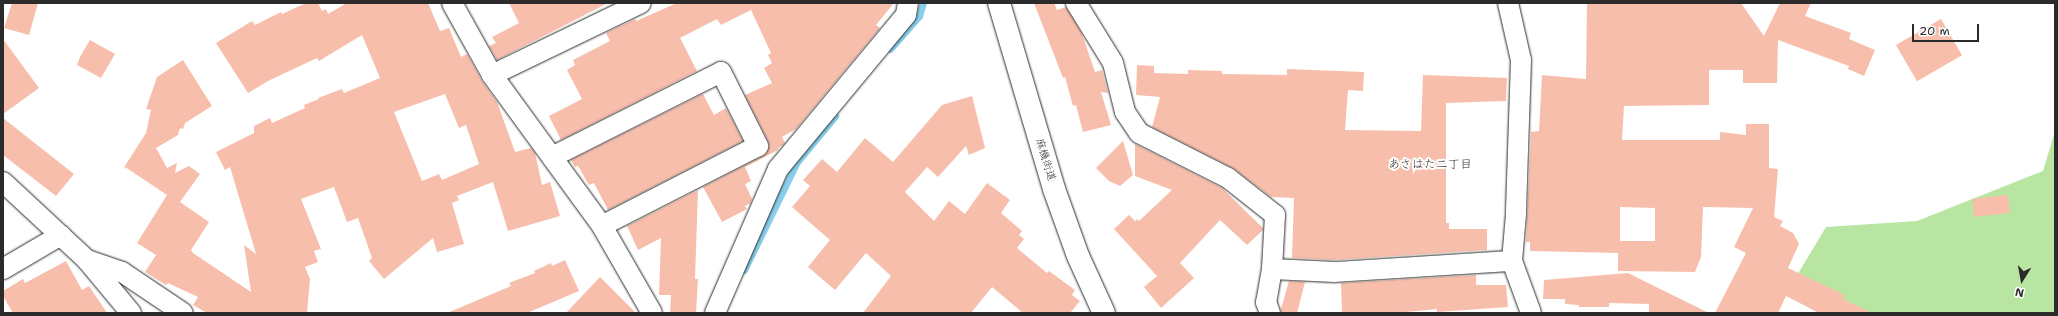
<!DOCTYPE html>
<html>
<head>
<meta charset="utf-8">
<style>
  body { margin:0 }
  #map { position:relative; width:2058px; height:316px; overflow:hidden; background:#fff; font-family:"Shantell Sans","Klee One",sans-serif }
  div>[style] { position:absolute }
  .green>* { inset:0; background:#b9e5a2 }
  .stream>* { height:7px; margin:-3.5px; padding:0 3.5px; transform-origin:3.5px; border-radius:3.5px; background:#89ceea }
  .building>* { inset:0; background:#f7bfab; transform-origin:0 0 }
  .roads { filter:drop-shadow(0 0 1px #2b2b2b) drop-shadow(0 0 1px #2b2b2b) }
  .minor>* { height:20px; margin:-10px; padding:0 10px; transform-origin:10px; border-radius:10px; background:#fff }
  .primary>* { height:22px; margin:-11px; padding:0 11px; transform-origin:11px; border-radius:11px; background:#fff }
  span { translate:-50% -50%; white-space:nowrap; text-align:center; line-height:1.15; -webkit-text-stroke:4px #fff; paint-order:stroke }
  .street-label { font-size:11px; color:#2b2b2b }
  .neighbourhood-label { font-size:12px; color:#2b2b2b }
  .frame { position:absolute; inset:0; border:4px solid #2b2b2b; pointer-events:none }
  .north { position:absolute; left:2002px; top:260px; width:40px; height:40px; -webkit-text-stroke:3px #fff; paint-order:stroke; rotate:191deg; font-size:11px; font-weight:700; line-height:16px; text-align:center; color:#2b2b2b }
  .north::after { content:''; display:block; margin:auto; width:14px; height:18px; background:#2b2b2b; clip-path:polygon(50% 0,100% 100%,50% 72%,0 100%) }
  .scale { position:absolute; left:1912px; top:24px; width:67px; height:18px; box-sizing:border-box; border:2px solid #2b2b2b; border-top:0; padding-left:5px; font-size:12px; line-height:14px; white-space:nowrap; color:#2b2b2b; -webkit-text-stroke:3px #fff; paint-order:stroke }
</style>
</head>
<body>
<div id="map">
  <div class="green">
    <i style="clip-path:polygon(2055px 131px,2055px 313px,1852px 313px,1796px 277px,1826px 227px,1917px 221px,2043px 171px)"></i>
  </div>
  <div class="stream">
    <i style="left:890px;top:49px;width:44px;rotate:-48.7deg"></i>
    <i style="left:919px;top:16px;width:14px;rotate:-73deg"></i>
    <i style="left:744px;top:270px;width:120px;rotate:-63.9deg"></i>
    <i style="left:797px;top:162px;width:60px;rotate:-50.4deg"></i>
  </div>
  <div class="building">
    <i style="clip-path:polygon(12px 3px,38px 3px,29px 35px,4px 28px)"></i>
    <i style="clip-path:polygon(evenodd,306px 3px,318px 3px,322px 11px,326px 9px,328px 14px,347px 3px,428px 3px,440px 31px,449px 28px,461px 57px,467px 54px,482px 81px,497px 102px,515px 152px,531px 148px,535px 153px,542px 185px,550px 182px,560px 216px,508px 231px,493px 182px,457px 196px,459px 200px,452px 203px,464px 244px,437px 252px,433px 238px,384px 279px,369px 261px,372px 258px,358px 218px,347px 222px,334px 187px,301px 199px,321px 249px,314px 251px,318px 262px,305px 267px,310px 279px,307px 313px,207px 313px,193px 305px,198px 297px,168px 283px,166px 285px,145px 272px,156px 255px,137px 243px,167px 195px,125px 167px,123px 169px,146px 133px,151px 110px,146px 109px,157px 77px,183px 60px,212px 106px,185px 123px,183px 129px,180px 128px,178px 135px,156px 148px,167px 168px,177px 163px,175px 173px,189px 166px,200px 174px,180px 202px,209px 222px,191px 250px,193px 253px,251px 292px,244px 245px,256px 254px,230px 167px,225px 170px,216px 152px,254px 133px,254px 126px,270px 118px,272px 123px,305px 108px,304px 105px,319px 99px,318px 98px,342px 89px,344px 93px,380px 78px,362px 35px,319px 61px,317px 58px,268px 81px,248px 93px,216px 43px,252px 21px,255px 25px,281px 12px,282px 14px,306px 3px,445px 94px,459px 128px,466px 125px,479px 164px,442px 180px,439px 174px,422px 181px,394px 112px,445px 94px)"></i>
    <i style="clip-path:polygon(509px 3px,608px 3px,497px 60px,489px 46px,496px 43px,492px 37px,519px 23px)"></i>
    <i style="clip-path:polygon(677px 3px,894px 3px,876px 25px,880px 28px,796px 129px,782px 137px,785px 143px,783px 145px,778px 148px,778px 150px,745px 167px,751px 181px,745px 184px,752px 199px,751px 203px,745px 206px,747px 209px,722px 222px,703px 187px,763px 156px,769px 147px,768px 141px,745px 95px,772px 83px,764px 68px,772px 63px,768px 55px,771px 53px,751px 10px,721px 25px,717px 19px,680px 38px,697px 71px,561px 140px,549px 116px,582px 99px,567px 70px,575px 65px,573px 60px,610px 41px,606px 33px,635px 19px,636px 21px)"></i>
    <i style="clip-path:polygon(1034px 3px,1054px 3px,1057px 10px,1066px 7px,1082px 34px,1095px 72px,1102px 70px,1108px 93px,1101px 92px,1111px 125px,1083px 132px,1076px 105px,1073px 106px,1065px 77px,1063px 78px)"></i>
    <i style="clip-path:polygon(evenodd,1587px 3px,1741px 3px,1764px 36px,1780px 3px,1811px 3px,1805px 16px,1851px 33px,1849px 39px,1875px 50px,1864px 76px,1848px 69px,1849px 66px,1778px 40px,1777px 83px,1743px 83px,1743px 70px,1709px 70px,1709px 105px,1624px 106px,1622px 140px,1720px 140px,1720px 132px,1746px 135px,1746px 124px,1769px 124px,1769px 168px,1778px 169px,1774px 217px,1783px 221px,1780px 226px,1793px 233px,1799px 244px,1788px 268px,1845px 295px,1843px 299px,1872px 313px,1819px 313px,1786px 296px,1778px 313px,1715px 313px,1746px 253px,1734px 247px,1753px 208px,1703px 207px,1701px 257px,1695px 272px,1618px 271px,1618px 253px,1530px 251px,1530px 242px,1526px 242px,1531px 132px,1539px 131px,1542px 75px,1586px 79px,1587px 3px,1620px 207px,1655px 208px,1655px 241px,1620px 241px,1620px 207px)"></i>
    <i style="left:1941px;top:19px;width:42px;height:52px;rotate:60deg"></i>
    <i style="clip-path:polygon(3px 39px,39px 88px,3px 114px)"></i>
    <i style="clip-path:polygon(90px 40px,115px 54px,101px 78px,77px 65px,80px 57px)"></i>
    <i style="clip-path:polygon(1137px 65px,1154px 66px,1154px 73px,1188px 74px,1188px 70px,1222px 71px,1222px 74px,1287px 75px,1287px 69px,1364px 72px,1363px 91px,1348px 90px,1345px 130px,1421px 131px,1423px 75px,1507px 78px,1506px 101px,1446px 103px,1446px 223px,1449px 223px,1449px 229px,1487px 229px,1487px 250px,1335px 260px,1292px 258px,1294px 198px,1271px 197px,1233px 168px,1152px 127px,1160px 97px,1136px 95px)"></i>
    <i style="clip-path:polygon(703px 94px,714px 115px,726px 108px,743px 141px,608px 210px,594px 183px,589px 185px,578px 166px,575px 167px,571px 160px)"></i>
    <i style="clip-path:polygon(972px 96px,985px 148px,969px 155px,966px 146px,938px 177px,927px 167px,905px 192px,934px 221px,949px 201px,965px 214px,987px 183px,1010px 200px,1001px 213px,1022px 231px,1019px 235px,1024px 239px,1017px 248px,1047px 273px,1049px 271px,1075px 290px,1072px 295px,1080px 301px,1070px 313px,1023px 313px,992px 287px,971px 313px,863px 313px,891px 276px,866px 253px,835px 290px,808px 267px,830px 240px,792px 207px,810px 186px,803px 180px,822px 159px,837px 172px,865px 138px,893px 162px,942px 105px)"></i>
    <i style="clip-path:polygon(3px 118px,74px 174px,56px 196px,3px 155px)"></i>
    <i style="clip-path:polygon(1123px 141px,1133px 175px,1120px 186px,1109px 181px,1096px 168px)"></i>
    <i style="clip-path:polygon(1135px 144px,1222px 188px,1263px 228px,1263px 230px,1247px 245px,1220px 220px,1180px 263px,1194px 278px,1161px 308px,1144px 287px,1157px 276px,1114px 229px,1129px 215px,1135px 221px,1137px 219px,1139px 221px,1172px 190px,1135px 176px)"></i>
    <i style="clip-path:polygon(698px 190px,695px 279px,698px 279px,696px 313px,670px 313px,671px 295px,659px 295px,661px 238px,638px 250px,627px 226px)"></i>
    <i style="left:2008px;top:195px;width:18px;height:36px;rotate:84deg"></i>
    <i style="clip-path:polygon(565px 260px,579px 291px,527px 313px,447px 313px,511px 286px,509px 283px,535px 273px,534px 271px,551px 263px,552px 266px)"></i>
    <i style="clip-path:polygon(66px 261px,82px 290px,89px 286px,107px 313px,13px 313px,3px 296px,3px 291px,23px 279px,25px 283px)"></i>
    <i style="clip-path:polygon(1628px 273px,1650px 284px,1709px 313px,1649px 313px,1649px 304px,1609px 303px,1609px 307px,1579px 307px,1579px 305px,1565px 304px,1565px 299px,1543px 299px,1544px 280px)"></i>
    <i style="clip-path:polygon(1476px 275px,1476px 285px,1506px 285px,1508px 307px,1437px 312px,1437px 309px,1396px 313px,1342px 313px,1341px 283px)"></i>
    <i style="clip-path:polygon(600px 277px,636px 313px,566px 313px)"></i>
    <i style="clip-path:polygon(1289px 281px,1305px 282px,1297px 313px,1281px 313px,1281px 309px)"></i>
  </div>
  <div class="roads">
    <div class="minor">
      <i style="left:452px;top:3px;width:82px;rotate:60.9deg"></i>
      <i style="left:492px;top:75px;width:187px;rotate:53.9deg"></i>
      <i style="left:602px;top:226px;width:100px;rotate:60.1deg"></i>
      <i style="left:1076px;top:3px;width:70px;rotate:58.3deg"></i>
      <i style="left:1113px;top:63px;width:50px;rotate:76.2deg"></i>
      <i style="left:1125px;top:112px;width:25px;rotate:56deg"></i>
      <i style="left:1139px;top:133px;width:100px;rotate:26.8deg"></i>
      <i style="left:1228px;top:178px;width:60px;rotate:38.2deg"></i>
      <i style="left:1275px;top:215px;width:54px;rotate:93.2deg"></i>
      <i style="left:1272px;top:269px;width:34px;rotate:100deg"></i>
      <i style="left:1266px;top:302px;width:12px;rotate:70deg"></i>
      <i style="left:1508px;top:3px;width:58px;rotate:77.2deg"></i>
      <i style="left:1521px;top:60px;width:154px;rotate:91.9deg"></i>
      <i style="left:1516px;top:214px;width:47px;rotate:94.9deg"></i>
      <i style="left:1512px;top:261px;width:55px;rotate:69.9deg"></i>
      <i style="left:492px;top:75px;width:165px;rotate:-25.8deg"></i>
      <i style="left:552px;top:157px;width:189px;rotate:-26.7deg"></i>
      <i style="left:721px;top:72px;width:83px;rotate:63.4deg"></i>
      <i style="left:758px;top:146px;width:175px;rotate:152.9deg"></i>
      <i style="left:3px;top:182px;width:115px;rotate:42.9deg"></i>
      <i style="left:87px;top:260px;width:69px;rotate:50.3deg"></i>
      <i style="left:87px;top:260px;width:37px;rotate:19deg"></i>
      <i style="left:122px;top:272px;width:73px;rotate:33.9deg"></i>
      <i style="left:3px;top:269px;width:67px;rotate:-30.4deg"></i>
      <i style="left:1272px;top:269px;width:63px;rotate:2.7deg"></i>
      <i style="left:1335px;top:272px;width:177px;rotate:-3.6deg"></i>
      <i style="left:715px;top:313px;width:157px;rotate:-66.4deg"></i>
      <i style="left:778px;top:169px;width:200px;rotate:-50.3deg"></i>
      <i style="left:906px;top:15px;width:12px;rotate:-81deg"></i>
    </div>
    <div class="primary">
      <i style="left:999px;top:3px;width:194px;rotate:73.5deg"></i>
      <i style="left:1054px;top:189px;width:71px;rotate:70.3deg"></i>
      <i style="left:1078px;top:256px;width:63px;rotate:65.5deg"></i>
    </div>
  </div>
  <div class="street-label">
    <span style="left:1045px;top:160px;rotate:73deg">麻機街道</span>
  </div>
  <div class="neighbourhood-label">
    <span style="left:1430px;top:165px">あさはた二丁目</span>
  </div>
  <div class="frame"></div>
  <div class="north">N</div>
  <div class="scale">20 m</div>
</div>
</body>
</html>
